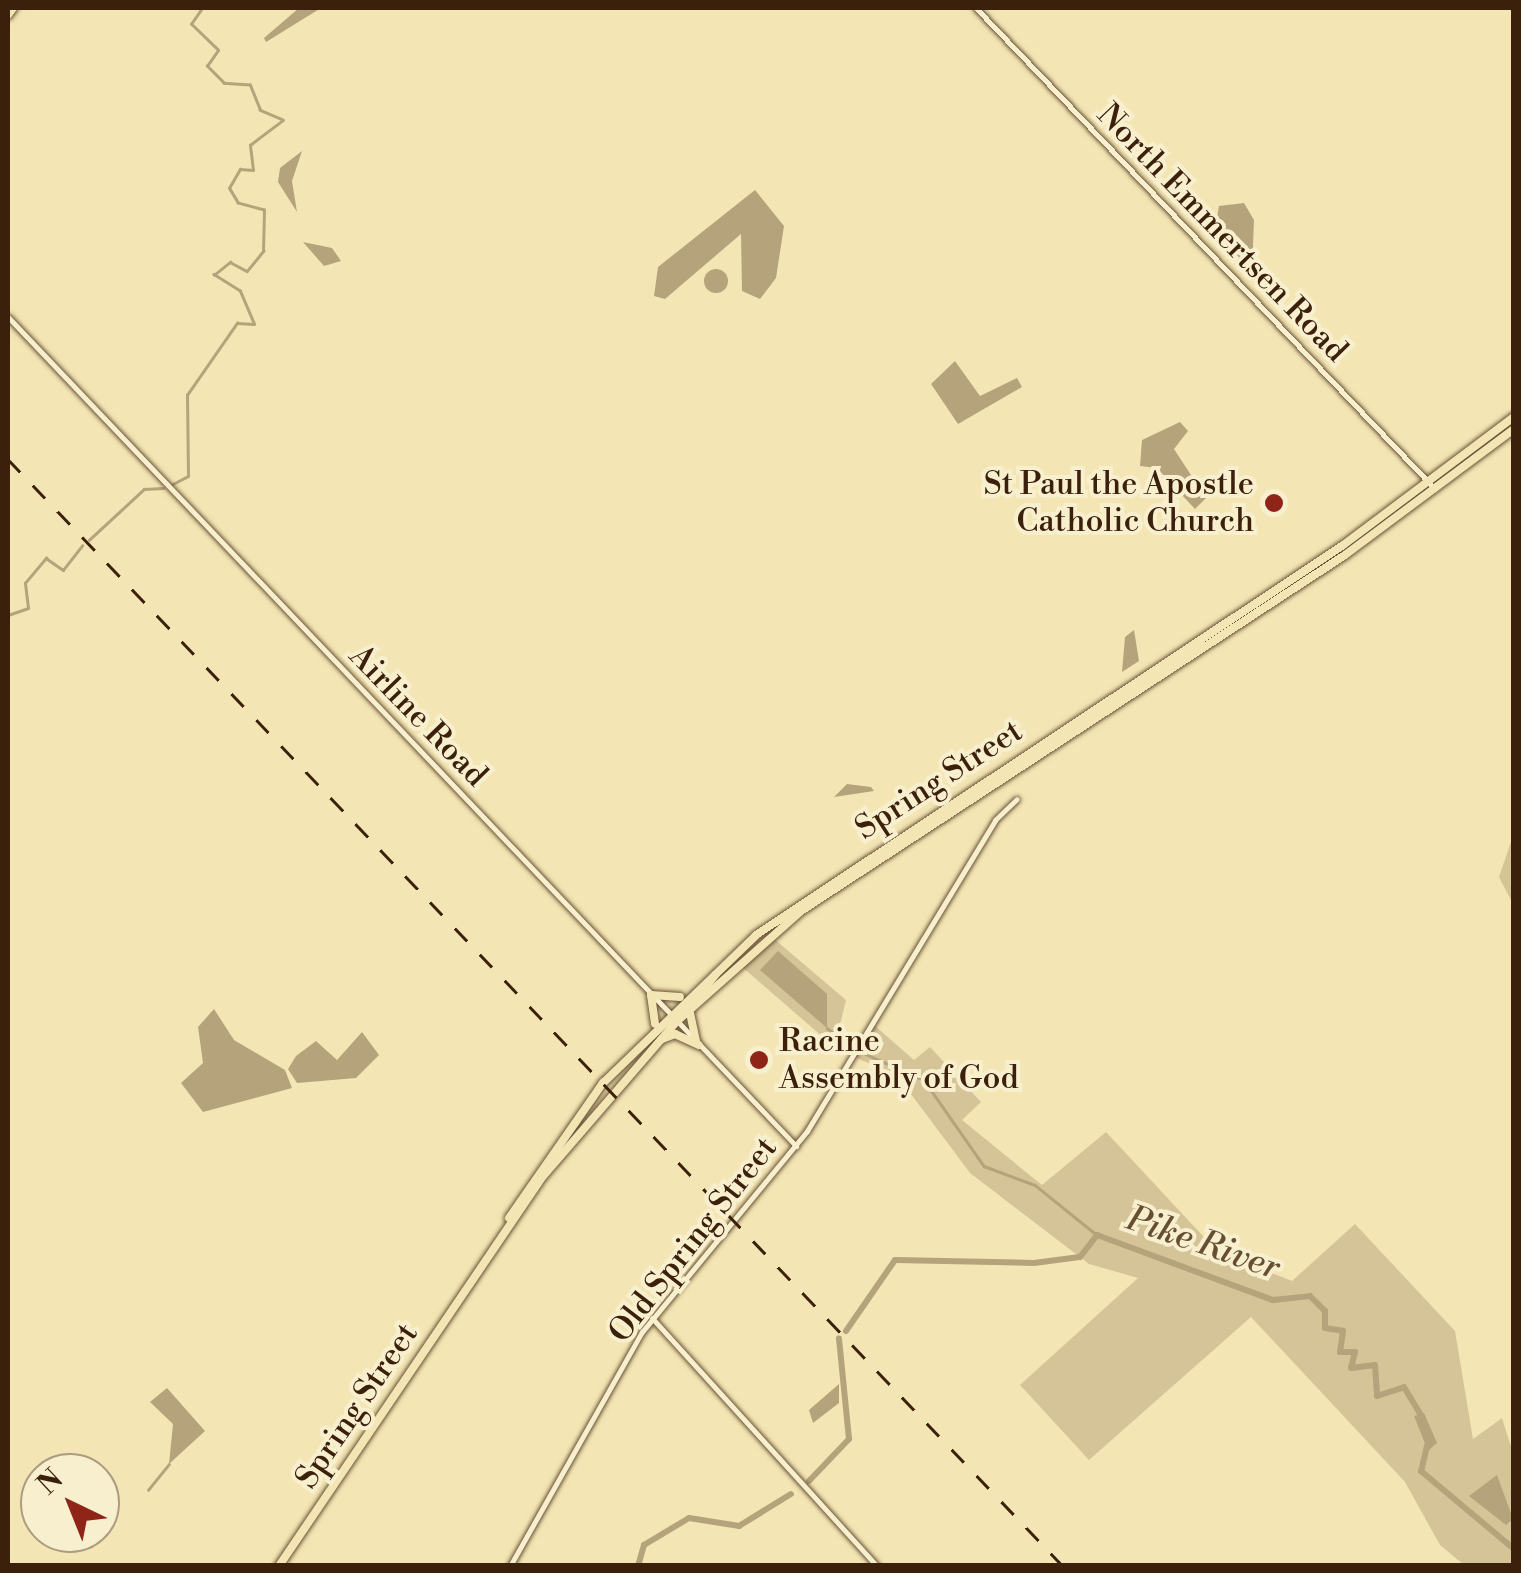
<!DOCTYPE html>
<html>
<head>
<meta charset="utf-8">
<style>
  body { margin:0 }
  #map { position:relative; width:1521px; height:1573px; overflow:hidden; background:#f4e6b4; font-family:"Libre Bodoni",serif }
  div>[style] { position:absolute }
  .green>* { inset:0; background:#d5c497 }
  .water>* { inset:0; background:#b5a37b }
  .round { border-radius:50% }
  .stream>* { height:2.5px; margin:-1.25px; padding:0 1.25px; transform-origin:1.25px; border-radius:1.25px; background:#b5a37b }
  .river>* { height:6px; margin:-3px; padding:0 3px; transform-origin:3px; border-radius:3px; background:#b5a37b }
  .roads { filter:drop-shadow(0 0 2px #695236) drop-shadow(0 0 2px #695236) }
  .minor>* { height:5px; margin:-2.5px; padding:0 2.5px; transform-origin:2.5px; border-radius:2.5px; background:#f8efce }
  .major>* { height:8px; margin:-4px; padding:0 4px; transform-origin:4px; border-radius:4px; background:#f4e6b4 }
  .rail>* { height:2.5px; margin-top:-1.25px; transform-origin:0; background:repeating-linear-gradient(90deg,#3b200c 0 18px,transparent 0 36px) }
  .dots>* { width:28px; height:28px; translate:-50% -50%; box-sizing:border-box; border:5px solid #f8efce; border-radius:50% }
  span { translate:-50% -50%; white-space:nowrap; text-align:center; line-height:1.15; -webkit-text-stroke:8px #f8efce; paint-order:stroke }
  .street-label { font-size:32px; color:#3b200c }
  .poi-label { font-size:32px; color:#3b200c }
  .right { translate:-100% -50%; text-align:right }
  .left { translate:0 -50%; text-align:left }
  .water-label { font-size:35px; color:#664e33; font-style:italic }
  .frame { position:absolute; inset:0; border:10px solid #3b200c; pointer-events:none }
  .north { position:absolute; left:20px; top:1453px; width:100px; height:100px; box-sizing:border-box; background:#f8efce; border:2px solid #ac9c80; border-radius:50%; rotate:317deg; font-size:28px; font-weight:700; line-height:40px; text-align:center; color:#3b200c }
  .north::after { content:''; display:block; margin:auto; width:35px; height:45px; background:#8f2418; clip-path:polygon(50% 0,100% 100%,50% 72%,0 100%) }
</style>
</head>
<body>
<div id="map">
  <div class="green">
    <i style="clip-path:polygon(1513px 836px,1513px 904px,1499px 877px)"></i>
    <i style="clip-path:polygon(773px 938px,846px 1000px,839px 1029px,861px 1045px,874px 1025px,914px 1060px,930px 1047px,981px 1102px,962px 1120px,1042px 1185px,1106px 1132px,1217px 1251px,1292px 1281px,1355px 1224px,1455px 1331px,1473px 1439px,1502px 1418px,1513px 1453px,1513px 1565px,1464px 1565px,1440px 1545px,1405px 1482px,1251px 1317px,1089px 1460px,1020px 1385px,1138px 1278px,1089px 1264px,970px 1173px,896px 1074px,839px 1051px,741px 966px)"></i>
  </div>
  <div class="water">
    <i style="clip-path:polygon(299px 8px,321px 8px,266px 42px,264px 38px)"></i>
    <i style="clip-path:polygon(302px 151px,292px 181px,297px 212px,278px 182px,280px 168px)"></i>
    <i style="clip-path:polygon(755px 190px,784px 226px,776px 278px,760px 299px,742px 291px,741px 234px,665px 299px,654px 296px,658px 267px)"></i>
    <i style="clip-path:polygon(1244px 203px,1254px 220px,1252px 272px,1214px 235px,1219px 206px)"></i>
    <i style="clip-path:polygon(303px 242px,332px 248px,341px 261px,324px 266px)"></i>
    <i class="round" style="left:704px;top:269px;width:24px;height:24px"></i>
    <i style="clip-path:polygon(955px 361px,980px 396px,1017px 378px,1022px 387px,958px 424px,931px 384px)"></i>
    <i style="clip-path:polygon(1180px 422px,1188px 431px,1174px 449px,1206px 498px,1195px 509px,1157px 468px,1140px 466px,1142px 440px)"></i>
    <i style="clip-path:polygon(1134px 630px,1139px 661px,1122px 672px,1125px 637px)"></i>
    <i style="clip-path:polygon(847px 784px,871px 787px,874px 791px,834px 797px)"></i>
    <i style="clip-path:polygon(778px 951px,827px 994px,827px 1028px,760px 970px)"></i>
    <i style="clip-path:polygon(214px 1009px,234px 1040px,285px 1070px,292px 1088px,203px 1112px,181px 1083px,203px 1063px,198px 1027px)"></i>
    <i style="clip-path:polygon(362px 1032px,379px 1055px,356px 1078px,297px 1083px,288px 1069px,296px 1056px,316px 1041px,337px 1060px)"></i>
    <i style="clip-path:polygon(839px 1384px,839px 1403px,813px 1423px,809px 1410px)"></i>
    <i style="clip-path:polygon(167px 1388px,205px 1431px,169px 1464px,173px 1424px,150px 1402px)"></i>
    <i style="clip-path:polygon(1424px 1413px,1437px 1443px,1428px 1451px,1414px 1416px)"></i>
    <i style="clip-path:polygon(1497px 1475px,1513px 1519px,1506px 1525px,1469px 1496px)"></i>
  </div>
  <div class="stream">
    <i style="left:171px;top:485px;width:19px;rotate:-28deg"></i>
    <i style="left:188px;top:476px;width:81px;rotate:-90.7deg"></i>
    <i style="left:187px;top:395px;width:88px;rotate:-55.2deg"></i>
    <i style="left:237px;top:323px;width:17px;rotate:3deg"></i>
    <i style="left:254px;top:324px;width:36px;rotate:-113deg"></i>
    <i style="left:240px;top:291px;width:31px;rotate:-148deg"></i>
    <i style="left:214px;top:275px;width:21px;rotate:-39deg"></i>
    <i style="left:230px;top:262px;width:19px;rotate:28deg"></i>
    <i style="left:247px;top:271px;width:26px;rotate:-51deg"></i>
    <i style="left:263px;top:251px;width:41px;rotate:-88.6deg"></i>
    <i style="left:264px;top:210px;width:27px;rotate:-165deg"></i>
    <i style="left:238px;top:203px;width:17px;rotate:-121deg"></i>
    <i style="left:229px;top:188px;width:22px;rotate:-60deg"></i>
    <i style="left:240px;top:169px;width:13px;rotate:4deg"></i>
    <i style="left:253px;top:170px;width:25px;rotate:-97deg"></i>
    <i style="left:250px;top:145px;width:41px;rotate:-37.1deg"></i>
    <i style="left:283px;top:120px;width:25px;rotate:-157deg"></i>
    <i style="left:260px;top:110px;width:27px;rotate:-112deg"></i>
    <i style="left:250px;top:85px;width:26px;rotate:-176deg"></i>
    <i style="left:224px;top:83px;width:24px;rotate:-135deg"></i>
    <i style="left:207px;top:66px;width:19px;rotate:-55deg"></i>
    <i style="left:218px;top:50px;width:37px;rotate:-136deg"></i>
    <i style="left:191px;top:24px;width:19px;rotate:-55deg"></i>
    <i style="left:89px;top:540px;width:75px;rotate:-42.8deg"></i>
    <i style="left:144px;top:489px;width:19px;rotate:-3deg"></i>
    <i style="left:8px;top:615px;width:21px;rotate:-19deg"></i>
    <i style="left:28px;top:608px;width:25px;rotate:-97deg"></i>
    <i style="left:25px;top:583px;width:33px;rotate:-50deg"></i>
    <i style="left:46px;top:558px;width:21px;rotate:35deg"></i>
    <i style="left:63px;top:570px;width:31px;rotate:-52deg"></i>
    <i style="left:827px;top:1028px;width:31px;rotate:37deg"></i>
    <i style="left:861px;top:1052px;width:69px;rotate:24deg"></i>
    <i style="left:924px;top:1080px;width:105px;rotate:55.1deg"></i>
    <i style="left:984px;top:1166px;width:54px;rotate:20.4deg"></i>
    <i style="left:1035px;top:1185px;width:80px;rotate:38.9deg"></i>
    <i style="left:148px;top:1490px;width:33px;rotate:-51deg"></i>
  </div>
  <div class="river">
    <i style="left:846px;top:1331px;width:86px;rotate:-55.4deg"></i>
    <i style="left:895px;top:1260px;width:139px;rotate:1.2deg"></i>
    <i style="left:1034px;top:1263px;width:46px;rotate:-7.4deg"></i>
    <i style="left:1080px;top:1257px;width:28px;rotate:-52deg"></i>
    <i style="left:1097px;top:1235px;width:188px;rotate:20.3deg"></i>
    <i style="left:1273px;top:1300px;width:37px;rotate:-6deg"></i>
    <i style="left:1310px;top:1296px;width:21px;rotate:45deg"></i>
    <i style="left:1325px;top:1311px;width:17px;rotate:90deg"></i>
    <i style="left:1325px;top:1328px;width:18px;rotate:9deg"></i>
    <i style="left:1343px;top:1331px;width:21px;rotate:98deg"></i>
    <i style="left:1340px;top:1352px;width:15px"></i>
    <i style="left:1355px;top:1352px;width:16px;rotate:104deg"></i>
    <i style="left:1351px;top:1368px;width:24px;rotate:-7deg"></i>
    <i style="left:1375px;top:1365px;width:31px;rotate:86deg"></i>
    <i style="left:1377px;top:1396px;width:28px;rotate:-18deg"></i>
    <i style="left:1404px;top:1387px;width:37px;rotate:59deg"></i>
    <i style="left:1427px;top:1446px;width:26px;rotate:103deg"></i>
    <i style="left:1421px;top:1471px;width:121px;rotate:40deg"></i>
    <i style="left:809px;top:1481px;width:58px;rotate:-46.4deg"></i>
    <i style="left:849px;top:1439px;width:101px;rotate:-95.7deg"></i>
    <i style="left:638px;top:1566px;width:22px;rotate:-74deg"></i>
    <i style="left:644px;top:1545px;width:52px;rotate:-31deg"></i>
    <i style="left:689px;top:1518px;width:51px;rotate:9.1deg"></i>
    <i style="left:739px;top:1526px;width:61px;rotate:-31.6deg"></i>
  </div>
  <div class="roads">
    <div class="minor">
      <i style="left:976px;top:8px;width:665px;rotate:46.34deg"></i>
      <i style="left:8px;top:317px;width:1144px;rotate:46.45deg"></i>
      <i style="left:652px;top:1318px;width:335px;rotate:47.8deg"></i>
      <i style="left:510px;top:1566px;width:269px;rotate:-60.6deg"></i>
      <i style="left:642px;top:1332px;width:260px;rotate:-50.6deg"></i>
      <i style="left:807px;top:1131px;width:363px;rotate:-58.8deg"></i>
      <i style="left:995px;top:820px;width:30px;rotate:-44deg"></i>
    </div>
    <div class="major">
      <i style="left:8px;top:15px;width:9px;rotate:-54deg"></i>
      <i style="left:651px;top:995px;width:29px;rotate:4deg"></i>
      <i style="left:651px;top:995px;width:29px;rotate:82deg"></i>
      <i style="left:690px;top:1013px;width:29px;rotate:78deg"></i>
      <i style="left:676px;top:1022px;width:62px;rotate:-50.2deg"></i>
      <i style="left:662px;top:1039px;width:14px;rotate:-21deg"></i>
      <i style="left:675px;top:1034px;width:26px;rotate:25deg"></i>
      <i style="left:509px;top:1218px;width:165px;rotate:-55.2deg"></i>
      <i style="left:603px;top:1083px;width:213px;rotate:-44deg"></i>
      <i style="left:756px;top:935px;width:703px;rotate:-33.58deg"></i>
      <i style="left:1342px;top:546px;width:215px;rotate:-36.9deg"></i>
      <i style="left:279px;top:1566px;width:472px;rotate:-55.9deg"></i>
      <i style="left:544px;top:1175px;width:202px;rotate:-49.2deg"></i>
      <i style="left:676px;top:1022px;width:167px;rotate:-41.6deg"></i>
      <i style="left:801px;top:911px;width:650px;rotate:-33.2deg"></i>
      <i style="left:1345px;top:555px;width:211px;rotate:-36.7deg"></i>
    </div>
  </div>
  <div class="rail">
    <i style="left:8px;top:459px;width:1529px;rotate:46.38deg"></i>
  </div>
  <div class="dots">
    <i style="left:1274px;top:503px;background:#8f2418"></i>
    <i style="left:759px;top:1060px;background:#8f2418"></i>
  </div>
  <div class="street-label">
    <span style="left:1222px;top:233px;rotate:46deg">North Emmertsen Road</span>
    <span style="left:418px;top:716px;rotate:46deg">Airline Road</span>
    <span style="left:939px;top:780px;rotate:-33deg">Spring Street</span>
    <span style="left:693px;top:1240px;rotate:-52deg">Old Spring Street</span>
    <span style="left:357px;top:1406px;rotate:-56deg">Spring Street</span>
  </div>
  <div class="poi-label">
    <span class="right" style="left:1254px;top:503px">St Paul the Apostle<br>Catholic Church</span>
    <span class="left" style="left:779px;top:1060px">Racine<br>Assembly of God</span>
  </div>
  <div class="water-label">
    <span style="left:1203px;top:1244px;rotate:19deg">Pike River</span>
  </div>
  <div class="frame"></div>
  <div class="north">N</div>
</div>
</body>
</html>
